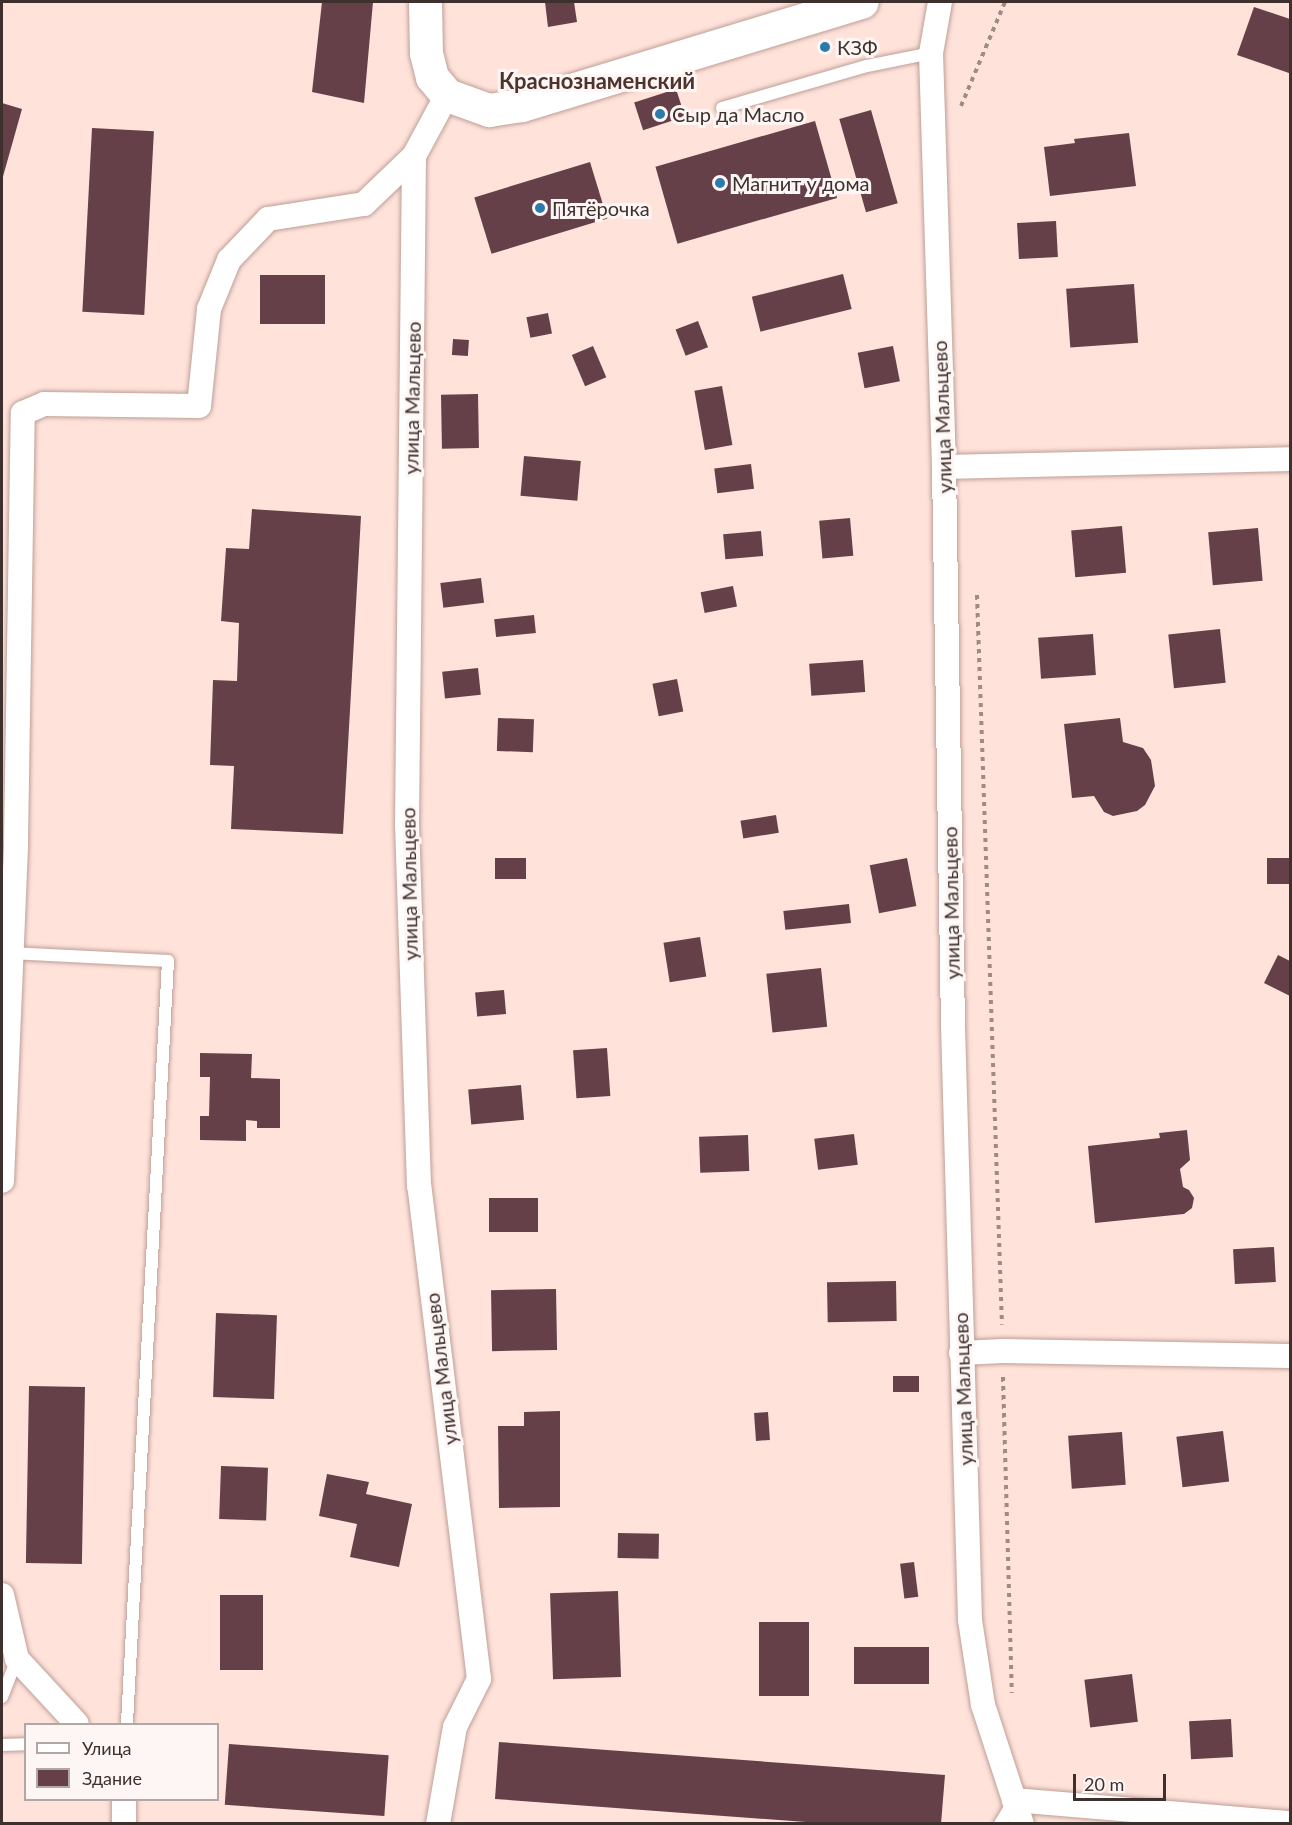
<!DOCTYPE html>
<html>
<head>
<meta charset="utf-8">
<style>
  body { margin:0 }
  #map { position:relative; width:1292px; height:1825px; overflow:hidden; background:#ffe3db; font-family:Lato,sans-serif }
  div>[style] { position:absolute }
  .building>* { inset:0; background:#664048; transform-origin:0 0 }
  .path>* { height:4px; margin-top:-2px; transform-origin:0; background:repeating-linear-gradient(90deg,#9f8a84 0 4.5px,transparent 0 9px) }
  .roads { filter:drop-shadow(0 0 2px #bf9f96) drop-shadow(0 0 2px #bf9f96) }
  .lane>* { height:12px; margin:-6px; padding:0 6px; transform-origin:6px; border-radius:6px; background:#fff }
  .street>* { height:24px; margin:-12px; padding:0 12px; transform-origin:12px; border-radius:12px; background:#fff }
  .secondary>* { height:33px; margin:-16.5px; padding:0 16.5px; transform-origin:16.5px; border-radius:16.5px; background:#fff }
  .dots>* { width:16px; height:16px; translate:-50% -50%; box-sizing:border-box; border:3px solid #fdf6f4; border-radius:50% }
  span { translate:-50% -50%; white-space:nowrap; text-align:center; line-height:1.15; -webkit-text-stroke:6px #fdf6f4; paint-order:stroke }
  .poi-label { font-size:20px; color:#3e312d }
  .left { translate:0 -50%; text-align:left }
  .street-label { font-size:20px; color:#3e312d }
  .quarter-label { font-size:22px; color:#4d332b; font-weight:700 }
  .frame { position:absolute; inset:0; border:3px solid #3e312d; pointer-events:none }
  .legend { position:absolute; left:24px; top:1723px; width:195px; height:78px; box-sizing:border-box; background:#fdf6f4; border:2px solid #b1a7a4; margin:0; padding:8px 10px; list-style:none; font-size:18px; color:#3e312d }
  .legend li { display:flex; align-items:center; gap:12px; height:30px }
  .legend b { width:30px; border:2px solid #b1a7a4 }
  .scale { position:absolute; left:1073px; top:1774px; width:93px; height:27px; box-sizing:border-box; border:3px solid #3e312d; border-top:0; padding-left:8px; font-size:18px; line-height:21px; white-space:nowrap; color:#3e312d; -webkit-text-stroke:4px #fdf6f4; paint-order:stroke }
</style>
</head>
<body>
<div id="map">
  <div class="building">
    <i style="clip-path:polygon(322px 2px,373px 2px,364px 103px,312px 92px)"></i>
    <i style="clip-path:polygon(545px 2px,574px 2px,577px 22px,548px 27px)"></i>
    <i style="clip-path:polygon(1254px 7px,1290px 19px,1289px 73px,1237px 55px)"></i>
    <i style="left:676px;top:89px;width:29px;height:44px;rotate:72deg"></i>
    <i style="clip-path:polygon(2px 103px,22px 109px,2px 180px)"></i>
    <i style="left:871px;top:110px;width:97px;height:33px;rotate:74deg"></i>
    <i style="left:815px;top:121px;width:80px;height:166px;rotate:74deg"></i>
    <i style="left:92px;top:128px;width:62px;height:184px;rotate:3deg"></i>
    <i style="clip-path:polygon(1129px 133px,1136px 186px,1050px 196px,1044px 147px,1075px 143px,1074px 139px)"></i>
    <i style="left:590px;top:162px;width:59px;height:121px;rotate:73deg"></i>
    <i style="left:1056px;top:221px;width:36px;height:39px;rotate:87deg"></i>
    <i style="left:843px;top:274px;width:36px;height:94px;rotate:76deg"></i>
    <i style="left:260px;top:275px;width:65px;height:49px"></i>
    <i style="left:1134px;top:284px;width:59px;height:68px;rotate:86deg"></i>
    <i style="left:548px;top:313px;width:21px;height:22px;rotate:79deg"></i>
    <i style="left:698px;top:321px;width:28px;height:24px;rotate:69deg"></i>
    <i style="left:453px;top:339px;width:16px;height:16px;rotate:4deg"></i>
    <i style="left:593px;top:346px;width:34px;height:23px;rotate:67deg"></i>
    <i style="left:893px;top:346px;width:36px;height:36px;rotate:79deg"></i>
    <i style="left:722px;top:386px;width:60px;height:28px;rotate:80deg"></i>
    <i style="left:478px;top:394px;width:54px;height:37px;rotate:89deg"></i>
    <i style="left:524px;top:456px;width:57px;height:40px;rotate:5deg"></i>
    <i style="left:751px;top:464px;width:25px;height:37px;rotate:83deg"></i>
    <i style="clip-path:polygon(252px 509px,361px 516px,343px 834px,231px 829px,234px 766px,210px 765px,213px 680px,237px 681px,239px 623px,221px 621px,226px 548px,249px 549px)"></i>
    <i style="left:850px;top:518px;width:38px;height:31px;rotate:85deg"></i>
    <i style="left:1122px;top:526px;width:47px;height:51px;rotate:85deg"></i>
    <i style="left:1258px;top:528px;width:53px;height:50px;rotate:85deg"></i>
    <i style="left:761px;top:531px;width:25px;height:38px;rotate:85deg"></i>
    <i style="left:481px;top:578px;width:25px;height:41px;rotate:83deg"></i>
    <i style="left:733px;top:586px;width:21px;height:33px;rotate:79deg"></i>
    <i style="left:534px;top:615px;width:18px;height:40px;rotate:84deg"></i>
    <i style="left:1220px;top:629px;width:54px;height:52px;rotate:84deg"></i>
    <i style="left:1093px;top:634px;width:41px;height:55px;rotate:86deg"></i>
    <i style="left:863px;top:660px;width:32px;height:54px;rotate:86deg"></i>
    <i style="left:478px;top:668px;width:27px;height:36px;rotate:84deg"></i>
    <i style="left:677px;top:679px;width:33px;height:25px;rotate:79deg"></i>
    <i style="left:498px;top:718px;width:36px;height:33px;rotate:2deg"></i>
    <i style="clip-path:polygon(1120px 718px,1123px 742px,1143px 748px,1151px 760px,1155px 786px,1145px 805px,1137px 811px,1113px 816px,1104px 812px,1094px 796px,1072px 798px,1064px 724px)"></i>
    <i style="left:776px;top:815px;width:18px;height:36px;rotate:81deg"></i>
    <i style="left:526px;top:858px;width:21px;height:31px;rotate:90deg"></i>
    <i style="left:907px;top:858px;width:49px;height:38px;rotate:79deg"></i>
    <i style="left:1290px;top:858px;width:26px;height:23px;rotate:90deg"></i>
    <i style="left:849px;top:904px;width:19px;height:66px;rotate:84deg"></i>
    <i style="left:700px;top:937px;width:40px;height:37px;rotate:81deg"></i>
    <i style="clip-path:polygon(1278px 955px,1290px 961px,1290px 996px,1264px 983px)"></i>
    <i style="left:821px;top:968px;width:59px;height:55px;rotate:84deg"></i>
    <i style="left:504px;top:990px;width:24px;height:29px;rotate:85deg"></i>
    <i style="left:607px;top:1048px;width:48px;height:34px;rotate:86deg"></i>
    <i style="clip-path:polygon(200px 1053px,252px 1054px,251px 1078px,280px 1079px,280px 1128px,257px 1128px,257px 1121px,246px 1120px,246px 1141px,200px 1140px,200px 1116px,209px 1116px,210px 1077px,200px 1077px)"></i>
    <i style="left:521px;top:1085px;width:35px;height:53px;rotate:85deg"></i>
    <i style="clip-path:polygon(1187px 1130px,1190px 1160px,1180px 1169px,1183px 1187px,1189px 1190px,1194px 1198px,1192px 1208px,1184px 1214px,1095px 1223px,1088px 1146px,1160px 1138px,1159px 1133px)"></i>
    <i style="left:854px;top:1134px;width:31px;height:40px;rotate:83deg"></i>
    <i style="left:748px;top:1135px;width:36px;height:49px;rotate:88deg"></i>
    <i style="left:538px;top:1198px;width:34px;height:49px;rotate:90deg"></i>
    <i style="left:1274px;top:1247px;width:35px;height:41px;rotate:87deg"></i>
    <i style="left:896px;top:1281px;width:40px;height:69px;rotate:89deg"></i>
    <i style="left:556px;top:1289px;width:61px;height:65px;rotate:89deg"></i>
    <i style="left:216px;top:1313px;width:61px;height:84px;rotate:2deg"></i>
    <i style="left:893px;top:1376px;width:26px;height:16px"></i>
    <i style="left:29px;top:1386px;width:56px;height:177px;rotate:1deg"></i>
    <i style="clip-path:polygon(560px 1411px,560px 1507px,499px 1508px,498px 1426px,524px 1426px,524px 1412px)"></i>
    <i style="left:768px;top:1412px;width:28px;height:14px;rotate:86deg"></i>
    <i style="left:1223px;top:1431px;width:51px;height:47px;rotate:83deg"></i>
    <i style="left:1122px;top:1432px;width:53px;height:54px;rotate:86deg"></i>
    <i style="left:221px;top:1466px;width:47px;height:53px;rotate:2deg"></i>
    <i style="clip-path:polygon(327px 1474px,369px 1482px,366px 1494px,412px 1504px,399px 1567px,350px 1557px,357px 1524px,319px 1516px)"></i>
    <i style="left:618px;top:1533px;width:41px;height:25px;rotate:1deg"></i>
    <i style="left:914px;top:1562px;width:35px;height:14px;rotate:83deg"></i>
    <i style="left:618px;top:1591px;width:86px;height:68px;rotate:88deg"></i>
    <i style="left:220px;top:1595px;width:43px;height:75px"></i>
    <i style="left:759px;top:1622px;width:50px;height:74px"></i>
    <i style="left:929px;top:1647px;width:37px;height:75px;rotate:90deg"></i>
    <i style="left:1132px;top:1674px;width:48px;height:48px;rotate:83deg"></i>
    <i style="left:1231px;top:1719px;width:38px;height:42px;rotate:87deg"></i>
    <i style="clip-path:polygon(499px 1742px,945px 1775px,941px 1824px,833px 1824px,495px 1799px)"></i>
    <i style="left:229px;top:1744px;width:160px;height:61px;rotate:4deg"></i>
  </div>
  <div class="path">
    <i style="left:961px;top:106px;width:113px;rotate:-67.1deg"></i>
    <i style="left:977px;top:595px;width:730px;rotate:88.04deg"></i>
    <i style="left:1003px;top:1377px;width:316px;rotate:88.4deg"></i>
  </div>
  <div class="roads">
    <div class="lane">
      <i style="left:722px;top:108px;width:151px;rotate:-16.2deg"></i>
      <i style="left:867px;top:66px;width:65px;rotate:-11.5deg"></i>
      <i style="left:11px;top:953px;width:157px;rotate:2.9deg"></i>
      <i style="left:168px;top:961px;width:764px;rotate:93.08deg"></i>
      <i style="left:2px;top:1697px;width:41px;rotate:-68.5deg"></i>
      <i style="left:2px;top:1745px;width:24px;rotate:-2deg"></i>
      <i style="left:1000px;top:1824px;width:27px;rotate:-59deg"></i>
    </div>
    <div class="street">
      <i style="left:940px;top:2px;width:52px;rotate:100deg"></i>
      <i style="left:931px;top:53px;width:414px;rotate:88.2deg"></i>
      <i style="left:944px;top:467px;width:559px;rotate:89.08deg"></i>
      <i style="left:953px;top:1026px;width:594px;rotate:88.36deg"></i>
      <i style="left:970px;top:1620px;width:86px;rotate:81.3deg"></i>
      <i style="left:983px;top:1705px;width:125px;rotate:71.9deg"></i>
      <i style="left:944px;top:467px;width:346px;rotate:-1.3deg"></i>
      <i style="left:2px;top:1181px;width:338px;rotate:-87.6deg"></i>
      <i style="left:16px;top:843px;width:430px;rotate:-89.1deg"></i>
      <i style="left:23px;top:413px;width:23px;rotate:-23deg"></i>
      <i style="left:44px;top:404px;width:155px;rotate:0.7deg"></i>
      <i style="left:199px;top:406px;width:98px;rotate:-84.1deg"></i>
      <i style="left:209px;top:309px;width:53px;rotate:-67.8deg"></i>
      <i style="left:229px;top:260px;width:57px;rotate:-46.4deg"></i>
      <i style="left:268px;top:219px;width:97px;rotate:-8.9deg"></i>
      <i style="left:364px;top:204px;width:69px;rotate:-43.8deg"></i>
      <i style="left:961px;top:1353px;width:42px;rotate:-2.7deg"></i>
      <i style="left:1003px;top:1351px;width:287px;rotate:1deg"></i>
      <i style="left:2px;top:1595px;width:66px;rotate:76.8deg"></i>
      <i style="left:17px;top:1659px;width:88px;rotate:47.3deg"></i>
      <i style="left:1014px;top:1800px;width:277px;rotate:4.8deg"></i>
      <i style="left:124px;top:1824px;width:24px;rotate:-90deg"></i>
      <i style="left:438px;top:1824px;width:98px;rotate:-80.1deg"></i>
      <i style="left:455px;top:1727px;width:54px;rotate:-63.4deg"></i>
      <i style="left:479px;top:1679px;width:497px;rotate:-96.9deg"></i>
      <i style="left:419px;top:1186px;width:361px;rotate:-91.9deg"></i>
      <i style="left:407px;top:825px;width:669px;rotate:-89.4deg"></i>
      <i style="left:414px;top:156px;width:69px;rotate:-61.6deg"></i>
    </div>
    <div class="secondary">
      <i style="left:425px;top:2px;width:51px;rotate:88.9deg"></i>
      <i style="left:426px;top:53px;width:25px;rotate:76deg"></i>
      <i style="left:432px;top:77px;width:23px;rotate:50deg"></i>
      <i style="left:447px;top:95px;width:45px;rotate:19.7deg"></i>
      <i style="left:489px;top:110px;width:33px;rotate:-9deg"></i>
      <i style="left:522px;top:105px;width:355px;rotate:-16.9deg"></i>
    </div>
  </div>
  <div class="dots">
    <i style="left:825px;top:47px;background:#2d7bad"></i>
    <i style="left:660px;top:114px;background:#2d7bad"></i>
    <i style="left:720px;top:183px;background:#2d7bad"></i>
    <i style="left:540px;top:208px;background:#2d7bad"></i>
  </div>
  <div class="poi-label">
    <span class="left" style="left:837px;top:47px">КЗФ</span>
    <span class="left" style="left:672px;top:114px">Сыр да Масло</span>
    <span class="left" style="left:732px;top:183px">Магнит у дома</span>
    <span class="left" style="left:552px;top:208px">Пятёрочка</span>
  </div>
  <div class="street-label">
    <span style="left:412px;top:398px;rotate:-89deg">улица Мальцево</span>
    <span style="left:942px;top:417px;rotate:-92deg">улица Мальцево</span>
    <span style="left:409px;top:884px;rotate:-91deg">улица Мальцево</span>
    <span style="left:951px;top:903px;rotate:-91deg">улица Мальцево</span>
    <span style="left:441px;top:1369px;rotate:-97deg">улица Мальцево</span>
    <span style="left:963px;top:1389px;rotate:-92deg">улица Мальцево</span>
  </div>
  <div class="quarter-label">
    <span style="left:597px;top:81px">Краснознаменский</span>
  </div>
  <div class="frame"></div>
  <ul class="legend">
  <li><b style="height:8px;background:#fff"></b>Улица</li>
  <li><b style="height:16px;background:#664048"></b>Здание</li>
  </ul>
  <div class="scale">20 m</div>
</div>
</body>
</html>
